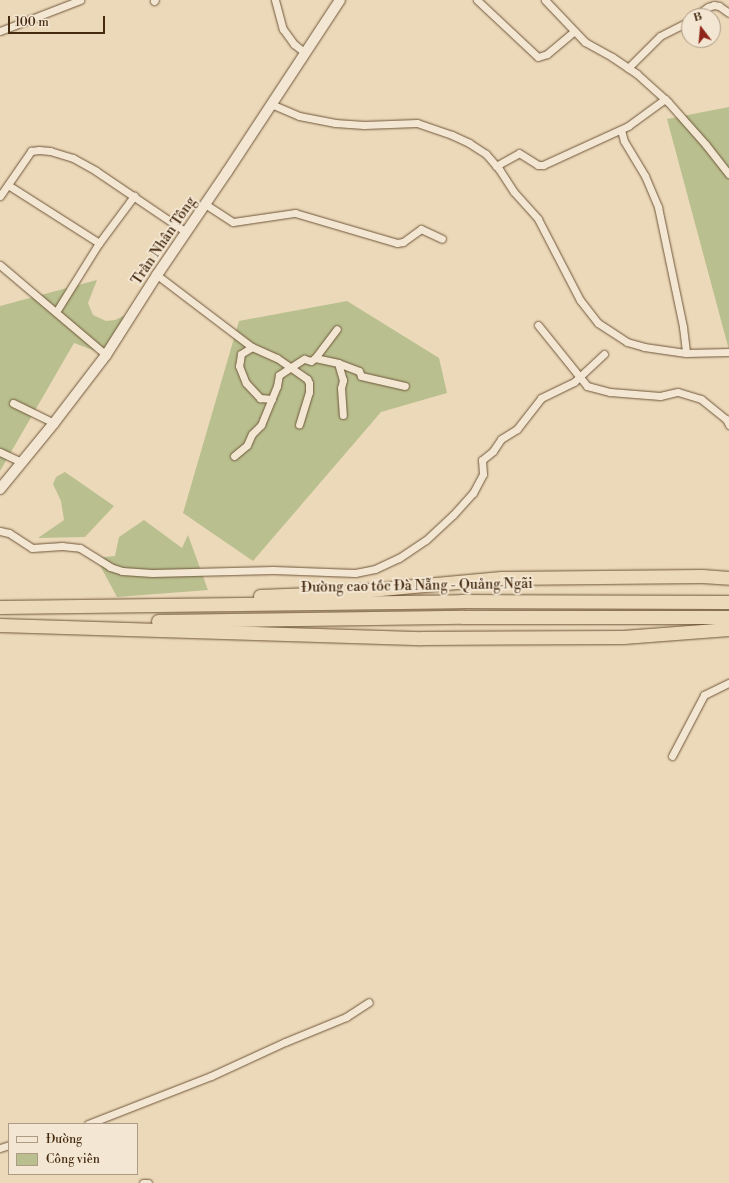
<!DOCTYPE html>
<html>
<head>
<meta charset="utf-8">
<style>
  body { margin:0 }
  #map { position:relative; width:729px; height:1183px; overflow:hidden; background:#ecd9b9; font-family:"Libre Bodoni",serif }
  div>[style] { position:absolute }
  .green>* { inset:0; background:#b9bf8e }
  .roads { filter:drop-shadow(0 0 1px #6f563a) drop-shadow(0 0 1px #6f563a) }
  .street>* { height:7px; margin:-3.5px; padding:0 3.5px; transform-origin:3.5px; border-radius:3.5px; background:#f3e6d2 }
  .secondary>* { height:10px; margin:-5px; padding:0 5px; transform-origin:5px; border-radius:5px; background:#f3e6d2 }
  .highway>* { height:13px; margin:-6.5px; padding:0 6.5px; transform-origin:6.5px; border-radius:6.5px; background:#ecd9b9 }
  span { translate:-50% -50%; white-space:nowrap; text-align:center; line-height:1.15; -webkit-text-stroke:4px #f3e6d2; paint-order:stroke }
  .street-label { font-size:14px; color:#452a10 }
  .legend { position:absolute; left:8px; top:1123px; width:130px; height:52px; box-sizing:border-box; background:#f3e6d2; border:1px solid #ad9b84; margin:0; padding:5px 7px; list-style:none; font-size:12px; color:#452a10 }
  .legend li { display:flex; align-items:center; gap:8px; height:20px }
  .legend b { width:20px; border:1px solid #ad9b84 }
  .north { position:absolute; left:681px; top:8px; width:40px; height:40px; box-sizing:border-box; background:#f3e6d2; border:1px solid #ad9b84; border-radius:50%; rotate:344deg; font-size:11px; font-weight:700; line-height:16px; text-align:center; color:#452a10 }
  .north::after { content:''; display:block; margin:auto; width:14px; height:18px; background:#8f2418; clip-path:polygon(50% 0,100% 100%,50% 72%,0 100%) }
  .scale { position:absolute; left:8px; top:16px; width:97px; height:18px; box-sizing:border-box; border:2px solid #452a10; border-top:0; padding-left:5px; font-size:12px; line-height:14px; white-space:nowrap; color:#452a10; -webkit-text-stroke:3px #f3e6d2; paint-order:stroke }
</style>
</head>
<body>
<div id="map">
  <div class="green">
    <i style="clip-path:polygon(729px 107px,729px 350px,667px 119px)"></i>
    <i style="clip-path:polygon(97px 280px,88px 303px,93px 315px,106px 321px,115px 320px,128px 314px,106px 355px,74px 343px,0 471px,0 306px)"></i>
    <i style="clip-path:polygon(347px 301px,439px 358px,447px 393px,381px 412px,253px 561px,183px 513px,239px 321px)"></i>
    <i style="clip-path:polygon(65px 472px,114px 506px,85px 537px,38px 538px,64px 520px,61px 501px,53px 484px,56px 477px)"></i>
    <i style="clip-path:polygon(144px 520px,182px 548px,188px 535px,208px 590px,117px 597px,96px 558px,115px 556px,119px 537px)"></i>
  </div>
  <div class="roads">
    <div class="street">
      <i style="left:275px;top:0;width:30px;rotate:75deg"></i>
      <i style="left:283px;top:29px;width:19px;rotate:54deg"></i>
      <i style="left:294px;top:44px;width:14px;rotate:39deg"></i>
      <i style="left:477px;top:0;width:83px;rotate:43.1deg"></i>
      <i style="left:538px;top:57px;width:9px;rotate:-18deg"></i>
      <i style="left:547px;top:54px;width:35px;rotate:-40deg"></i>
      <i style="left:545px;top:0;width:58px;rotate:46.4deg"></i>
      <i style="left:585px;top:42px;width:31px;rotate:29deg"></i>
      <i style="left:612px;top:57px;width:30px;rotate:34deg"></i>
      <i style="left:637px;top:74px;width:42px;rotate:42.1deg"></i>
      <i style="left:668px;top:102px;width:57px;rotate:48.5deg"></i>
      <i style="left:706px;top:145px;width:37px;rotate:52deg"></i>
      <i style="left:154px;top:1px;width:1px;rotate:-45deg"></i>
      <i style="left:695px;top:16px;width:16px;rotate:-35deg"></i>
      <i style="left:708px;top:7px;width:6px;rotate:-18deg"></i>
      <i style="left:714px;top:5px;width:5px;rotate:11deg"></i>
      <i style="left:719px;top:6px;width:12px;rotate:35deg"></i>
      <i style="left:0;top:31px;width:86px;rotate:-21.2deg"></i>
      <i style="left:628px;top:68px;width:45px;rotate:-45deg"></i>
      <i style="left:660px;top:36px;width:33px;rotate:-27deg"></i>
      <i style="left:271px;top:104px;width:30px;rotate:23deg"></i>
      <i style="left:299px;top:116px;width:37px;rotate:11deg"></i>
      <i style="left:335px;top:123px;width:29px;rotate:4deg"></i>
      <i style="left:364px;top:125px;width:53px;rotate:-2.2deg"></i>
      <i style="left:417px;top:123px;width:37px;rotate:19deg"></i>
      <i style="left:452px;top:135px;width:19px;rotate:25deg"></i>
      <i style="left:469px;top:143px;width:20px;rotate:33deg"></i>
      <i style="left:486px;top:154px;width:20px;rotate:49deg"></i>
      <i style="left:499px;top:169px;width:27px;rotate:57deg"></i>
      <i style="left:514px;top:192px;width:36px;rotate:48deg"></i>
      <i style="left:538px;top:219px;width:91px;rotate:62.6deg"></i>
      <i style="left:580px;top:300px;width:29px;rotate:52deg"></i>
      <i style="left:598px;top:323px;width:35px;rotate:33deg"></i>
      <i style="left:627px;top:342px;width:18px;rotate:16deg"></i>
      <i style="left:644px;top:347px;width:42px;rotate:8.1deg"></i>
      <i style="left:686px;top:353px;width:43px;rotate:-1.3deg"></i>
      <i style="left:621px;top:130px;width:11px;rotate:75deg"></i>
      <i style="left:624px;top:141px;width:41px;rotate:59deg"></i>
      <i style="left:645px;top:176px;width:34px;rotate:67deg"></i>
      <i style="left:658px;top:207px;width:123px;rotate:78.2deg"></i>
      <i style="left:683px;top:327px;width:26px;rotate:83deg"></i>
      <i style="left:496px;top:166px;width:26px;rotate:-29deg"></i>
      <i style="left:519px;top:153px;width:22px;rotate:32deg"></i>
      <i style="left:538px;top:165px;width:5px"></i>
      <i style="left:543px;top:165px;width:94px;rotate:-24.6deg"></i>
      <i style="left:628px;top:126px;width:46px;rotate:-36.1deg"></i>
      <i style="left:8px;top:185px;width:108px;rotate:32.5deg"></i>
      <i style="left:0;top:196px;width:55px;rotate:-55.4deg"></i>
      <i style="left:31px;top:151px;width:8px;rotate:-7deg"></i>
      <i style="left:39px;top:150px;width:11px;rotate:5deg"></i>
      <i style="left:50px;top:151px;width:24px;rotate:17deg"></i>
      <i style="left:73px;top:158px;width:26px;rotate:29deg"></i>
      <i style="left:96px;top:171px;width:109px;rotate:34.1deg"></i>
      <i style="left:205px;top:204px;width:33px;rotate:33deg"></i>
      <i style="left:233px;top:222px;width:63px;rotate:-8.3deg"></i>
      <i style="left:295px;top:213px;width:106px;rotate:16.4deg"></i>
      <i style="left:397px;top:243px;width:6px;rotate:-9deg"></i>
      <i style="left:403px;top:242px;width:22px;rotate:-36deg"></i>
      <i style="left:421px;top:229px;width:23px;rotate:25deg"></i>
      <i style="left:0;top:265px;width:139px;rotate:40.3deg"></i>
      <i style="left:157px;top:275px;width:119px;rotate:37.2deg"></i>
      <i style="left:252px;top:347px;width:27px;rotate:24deg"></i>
      <i style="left:277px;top:358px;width:37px;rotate:35deg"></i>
      <i style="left:307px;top:379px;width:4px;rotate:63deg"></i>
      <i style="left:309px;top:383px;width:9px;rotate:90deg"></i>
      <i style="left:309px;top:392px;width:34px;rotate:107deg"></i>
      <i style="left:56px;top:312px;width:81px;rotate:-58.1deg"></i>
      <i style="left:99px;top:243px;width:59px;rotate:-53.3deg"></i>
      <i style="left:538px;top:325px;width:78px;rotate:51.2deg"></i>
      <i style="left:587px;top:386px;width:24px;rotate:15deg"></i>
      <i style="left:610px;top:392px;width:50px;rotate:4.6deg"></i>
      <i style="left:660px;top:396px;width:18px;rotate:-13deg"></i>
      <i style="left:678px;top:392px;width:24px;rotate:17deg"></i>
      <i style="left:701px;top:399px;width:32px;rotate:39deg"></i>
      <i style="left:726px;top:419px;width:7px;rotate:63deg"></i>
      <i style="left:252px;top:347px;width:13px;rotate:148deg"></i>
      <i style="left:241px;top:354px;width:12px;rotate:99deg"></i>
      <i style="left:239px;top:366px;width:18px;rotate:68deg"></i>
      <i style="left:246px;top:383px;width:21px;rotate:47deg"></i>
      <i style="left:260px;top:398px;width:12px;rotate:5deg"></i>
      <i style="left:315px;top:358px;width:36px;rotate:-53deg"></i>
      <i style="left:338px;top:363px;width:22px;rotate:21deg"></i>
      <i style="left:359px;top:371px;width:5px;rotate:68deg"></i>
      <i style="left:361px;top:376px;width:45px;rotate:12.8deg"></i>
      <i style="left:13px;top:403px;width:46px;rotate:26deg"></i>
      <i style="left:0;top:452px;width:23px;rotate:25deg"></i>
      <i style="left:234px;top:456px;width:17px;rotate:-40deg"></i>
      <i style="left:247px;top:445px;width:12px;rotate:-66deg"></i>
      <i style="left:252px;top:434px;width:13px;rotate:-45deg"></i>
      <i style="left:261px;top:425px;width:42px;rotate:-67.7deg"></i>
      <i style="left:277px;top:386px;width:11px;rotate:-80deg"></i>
      <i style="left:279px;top:375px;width:30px;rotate:-33deg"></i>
      <i style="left:304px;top:359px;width:7px;rotate:16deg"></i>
      <i style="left:311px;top:361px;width:5px;rotate:-37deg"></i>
      <i style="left:315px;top:358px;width:24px;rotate:12deg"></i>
      <i style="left:338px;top:363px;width:18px;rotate:74deg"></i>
      <i style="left:343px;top:380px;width:8px;rotate:104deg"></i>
      <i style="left:341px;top:388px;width:27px;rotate:86deg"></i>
      <i style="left:0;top:531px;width:9px;rotate:13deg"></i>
      <i style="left:9px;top:533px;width:27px;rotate:33deg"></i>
      <i style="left:32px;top:548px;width:30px;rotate:-4deg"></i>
      <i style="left:62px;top:546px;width:18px;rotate:6deg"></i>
      <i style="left:80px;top:548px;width:36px;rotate:32deg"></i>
      <i style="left:110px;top:567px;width:13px;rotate:18deg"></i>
      <i style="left:122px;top:571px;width:30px;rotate:4deg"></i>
      <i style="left:152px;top:573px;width:121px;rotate:-1.4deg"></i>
      <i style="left:273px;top:570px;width:82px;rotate:2.1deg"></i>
      <i style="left:355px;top:573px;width:20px;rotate:-11deg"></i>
      <i style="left:375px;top:569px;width:26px;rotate:-25deg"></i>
      <i style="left:399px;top:558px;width:32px;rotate:-34deg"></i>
      <i style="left:426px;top:540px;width:37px;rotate:-43deg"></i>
      <i style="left:453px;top:515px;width:30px;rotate:-48deg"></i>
      <i style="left:473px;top:493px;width:21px;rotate:-62deg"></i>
      <i style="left:483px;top:474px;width:14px;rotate:-94deg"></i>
      <i style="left:482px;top:460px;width:14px;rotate:-39deg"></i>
      <i style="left:493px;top:451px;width:14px;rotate:-56deg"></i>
      <i style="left:501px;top:439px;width:19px;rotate:-32deg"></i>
      <i style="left:517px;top:429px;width:39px;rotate:-52deg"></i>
      <i style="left:541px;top:398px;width:37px;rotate:-26deg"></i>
      <i style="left:574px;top:382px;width:41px;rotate:-43deg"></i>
      <i style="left:672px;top:756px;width:69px;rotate:-62.3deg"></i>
      <i style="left:704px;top:695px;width:28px;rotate:-26deg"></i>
      <i style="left:88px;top:1124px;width:132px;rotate:-21.3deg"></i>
      <i style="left:211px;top:1076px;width:81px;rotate:-24.7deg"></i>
      <i style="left:285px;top:1042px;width:66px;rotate:-22.3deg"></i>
      <i style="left:346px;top:1017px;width:27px;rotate:-33deg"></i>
      <i style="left:0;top:1148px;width:9px;rotate:-18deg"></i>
      <i style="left:143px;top:1183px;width:5px"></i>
    </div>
    <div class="secondary">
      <i style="left:0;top:489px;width:85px;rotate:-50.7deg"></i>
      <i style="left:54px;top:423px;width:86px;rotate:-52.6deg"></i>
      <i style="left:106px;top:355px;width:95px;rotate:-57.5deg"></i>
      <i style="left:157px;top:275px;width:125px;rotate:-55.8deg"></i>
      <i style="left:227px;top:172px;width:206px;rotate:-56.7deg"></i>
    </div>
    <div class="highway">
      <i style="left:260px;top:596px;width:77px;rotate:-2.2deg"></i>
      <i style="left:337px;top:593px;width:165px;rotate:-5.2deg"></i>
      <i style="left:501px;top:578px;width:201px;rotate:-0.6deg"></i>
      <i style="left:702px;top:576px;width:27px;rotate:4deg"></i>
      <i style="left:0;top:607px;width:461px;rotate:-0.7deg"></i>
      <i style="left:461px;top:601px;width:268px;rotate:0.2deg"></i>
      <i style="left:158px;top:621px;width:305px;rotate:-0.8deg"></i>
      <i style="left:463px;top:617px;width:266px"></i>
      <i style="left:0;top:625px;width:422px;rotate:1.8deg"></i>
      <i style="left:422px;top:638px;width:201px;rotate:-0.3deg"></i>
      <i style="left:623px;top:637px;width:106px;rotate:-4.3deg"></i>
    </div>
  </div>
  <div class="street-label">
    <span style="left:164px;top:241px;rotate:-56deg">Trần Nhân Tông</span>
    <span style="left:417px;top:586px;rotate:-1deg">Đường cao tốc Đà Nẵng - Quảng Ngãi</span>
  </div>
  <ul class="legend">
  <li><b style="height:5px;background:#f3e6d2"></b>Đường</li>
  <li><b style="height:11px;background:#b9bf8e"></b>Công viên</li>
  </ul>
  <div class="north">B</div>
  <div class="scale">100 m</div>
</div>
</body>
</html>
